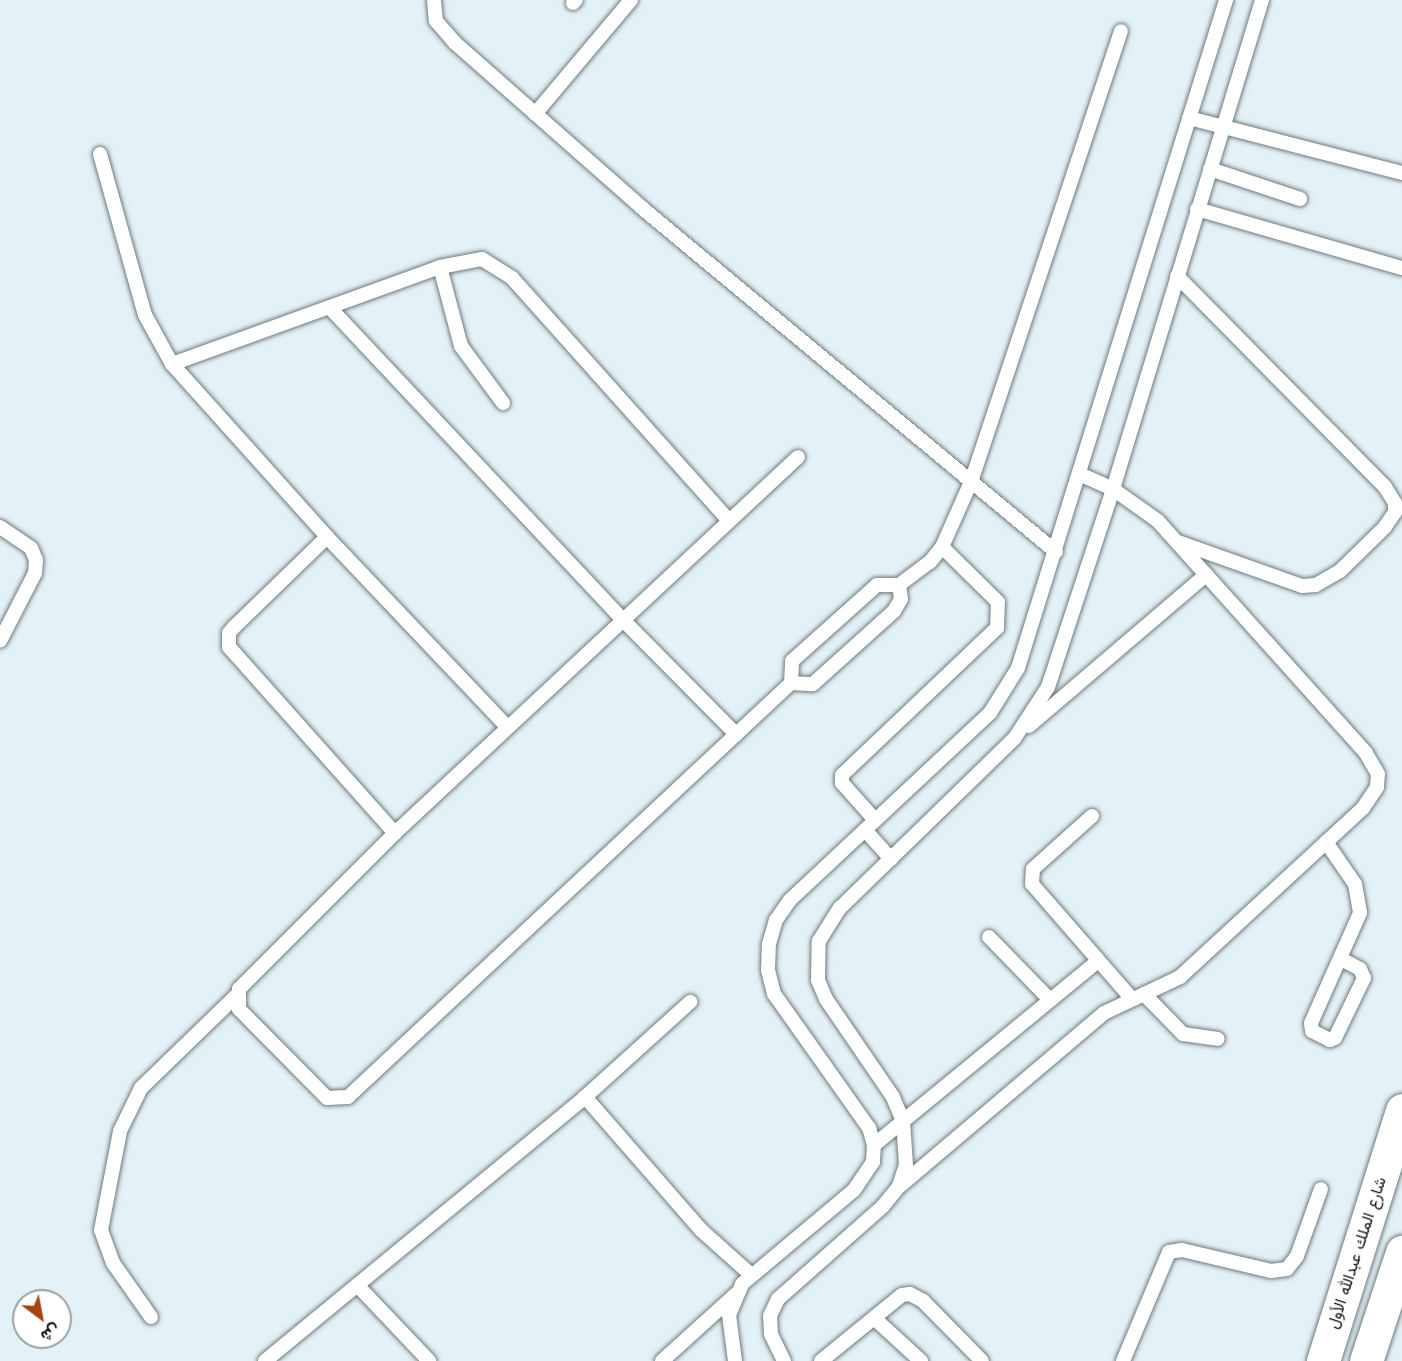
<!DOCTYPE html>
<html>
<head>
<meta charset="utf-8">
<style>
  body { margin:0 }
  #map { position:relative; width:1402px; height:1361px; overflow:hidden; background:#e4f2f7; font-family:"Work Sans",Vazirmatn,sans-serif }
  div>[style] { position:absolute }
  .roads { filter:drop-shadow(0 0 2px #6e7a7f) drop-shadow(0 0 2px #6e7a7f) }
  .lane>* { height:14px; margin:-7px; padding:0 7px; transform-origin:7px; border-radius:7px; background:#fff }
  .primary>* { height:33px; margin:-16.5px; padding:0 16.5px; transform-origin:16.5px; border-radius:16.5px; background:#fff }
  span { translate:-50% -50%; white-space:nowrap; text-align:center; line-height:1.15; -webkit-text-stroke:4.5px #fff; paint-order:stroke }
  .street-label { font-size:16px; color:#0a0f11 }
  .north { position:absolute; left:12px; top:1289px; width:60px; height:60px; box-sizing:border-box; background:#fff; border:2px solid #9d9fa0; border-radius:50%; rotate:148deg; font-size:16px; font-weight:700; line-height:24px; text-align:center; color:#0a0f11 }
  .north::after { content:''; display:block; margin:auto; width:21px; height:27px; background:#a84412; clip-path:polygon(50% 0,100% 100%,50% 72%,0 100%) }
</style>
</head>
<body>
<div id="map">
  <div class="roads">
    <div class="lane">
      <i style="left:434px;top:0;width:21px;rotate:85deg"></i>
      <i style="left:436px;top:21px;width:28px;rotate:49deg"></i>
      <i style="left:454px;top:42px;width:251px;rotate:41.4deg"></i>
      <i style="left:642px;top:208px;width:538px;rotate:39.72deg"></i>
      <i style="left:573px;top:3px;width:4px;rotate:-45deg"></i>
      <i style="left:535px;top:114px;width:149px;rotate:-49.9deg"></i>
      <i style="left:1189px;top:118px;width:220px;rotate:14.5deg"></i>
      <i style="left:100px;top:154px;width:167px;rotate:74.4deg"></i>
      <i style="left:145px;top:315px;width:56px;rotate:61.1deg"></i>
      <i style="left:172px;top:364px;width:232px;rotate:48.1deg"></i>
      <i style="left:327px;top:537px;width:262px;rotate:46.5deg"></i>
      <i style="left:1210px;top:169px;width:95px;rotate:18.4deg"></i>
      <i style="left:1197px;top:209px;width:213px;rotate:16.1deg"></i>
      <i style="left:440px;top:267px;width:82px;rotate:75.1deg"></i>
      <i style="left:461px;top:346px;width:71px;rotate:53.6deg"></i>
      <i style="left:1177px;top:276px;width:296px;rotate:45.4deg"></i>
      <i style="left:1385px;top:487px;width:19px;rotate:58deg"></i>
      <i style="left:1395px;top:503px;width:9px;rotate:90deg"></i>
      <i style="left:1395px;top:512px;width:18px;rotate:124deg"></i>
      <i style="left:1385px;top:527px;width:63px;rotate:135.6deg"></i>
      <i style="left:1340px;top:571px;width:28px;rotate:150deg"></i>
      <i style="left:1316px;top:585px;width:14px;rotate:176deg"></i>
      <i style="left:1302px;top:586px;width:132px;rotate:-160.5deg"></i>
      <i style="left:331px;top:309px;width:427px;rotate:46.8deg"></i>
      <i style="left:623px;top:620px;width:161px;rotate:45.3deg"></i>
      <i style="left:172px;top:364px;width:285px;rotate:-19.9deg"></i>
      <i style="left:440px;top:267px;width:43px;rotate:-10.8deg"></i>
      <i style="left:482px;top:259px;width:36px;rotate:32deg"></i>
      <i style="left:512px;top:278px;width:324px;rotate:48.2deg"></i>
      <i style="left:0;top:527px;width:37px;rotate:34deg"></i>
      <i style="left:31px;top:548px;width:13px;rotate:67deg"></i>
      <i style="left:36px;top:560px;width:13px;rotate:94deg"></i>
      <i style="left:35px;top:573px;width:76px;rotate:117.2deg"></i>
      <i style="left:327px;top:537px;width:129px;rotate:135.9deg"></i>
      <i style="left:234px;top:627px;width:8px;rotate:130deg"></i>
      <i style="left:229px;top:633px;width:14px;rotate:90deg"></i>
      <i style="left:229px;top:647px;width:249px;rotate:48.3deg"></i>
      <i style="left:899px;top:585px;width:39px;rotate:-37deg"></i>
      <i style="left:930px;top:562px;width:19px;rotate:-51deg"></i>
      <i style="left:942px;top:547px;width:71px;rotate:-66deg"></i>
      <i style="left:971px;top:482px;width:475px;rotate:-71.6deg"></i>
      <i style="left:791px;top:683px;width:606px;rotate:136.94deg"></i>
      <i style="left:348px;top:1097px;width:21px;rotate:177deg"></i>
      <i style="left:327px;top:1098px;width:125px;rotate:-134.7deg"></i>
      <i style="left:239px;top:1009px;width:20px;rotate:-90deg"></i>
      <i style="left:239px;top:989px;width:221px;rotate:-45deg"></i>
      <i style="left:395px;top:833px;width:551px;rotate:-43.01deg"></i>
      <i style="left:791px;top:683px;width:22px;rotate:3deg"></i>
      <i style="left:813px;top:684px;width:109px;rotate:-42deg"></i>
      <i style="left:894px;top:611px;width:14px;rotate:-60deg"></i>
      <i style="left:901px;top:599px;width:14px;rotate:-98deg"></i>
      <i style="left:791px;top:683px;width:22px;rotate:-87deg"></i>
      <i style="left:792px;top:661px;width:114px;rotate:-41.8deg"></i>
      <i style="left:877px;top:585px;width:22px"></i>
      <i style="left:1029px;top:726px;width:233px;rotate:-40.5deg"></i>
      <i style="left:1092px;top:816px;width:79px;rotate:138.1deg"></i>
      <i style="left:1033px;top:869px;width:15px;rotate:94deg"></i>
      <i style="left:1032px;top:884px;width:151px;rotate:49deg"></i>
      <i style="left:875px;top:820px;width:50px;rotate:-131.7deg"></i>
      <i style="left:842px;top:783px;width:8px;rotate:-90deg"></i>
      <i style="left:842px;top:775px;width:214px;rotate:-43.5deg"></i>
      <i style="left:997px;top:628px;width:26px;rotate:-88deg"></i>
      <i style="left:998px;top:602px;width:78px;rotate:-135.5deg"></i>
      <i style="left:865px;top:830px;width:39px;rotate:48deg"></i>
      <i style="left:1326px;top:842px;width:51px;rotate:55.4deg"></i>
      <i style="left:1355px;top:884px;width:29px;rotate:80deg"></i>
      <i style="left:1360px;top:913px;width:120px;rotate:114deg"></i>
      <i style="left:1311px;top:1023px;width:8px;rotate:83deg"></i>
      <i style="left:1312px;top:1031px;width:20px;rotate:27deg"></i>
      <i style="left:1330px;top:1040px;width:5px;rotate:-22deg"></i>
      <i style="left:1335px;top:1038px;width:67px;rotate:-64.2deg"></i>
      <i style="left:1364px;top:978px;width:10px;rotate:-114deg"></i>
      <i style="left:1360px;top:969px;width:21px;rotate:-152deg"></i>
      <i style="left:989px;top:937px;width:88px;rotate:45.9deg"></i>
      <i style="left:1144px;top:994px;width:56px;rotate:45.7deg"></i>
      <i style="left:1183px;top:1034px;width:35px;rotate:8deg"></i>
      <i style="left:585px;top:1097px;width:176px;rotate:48.9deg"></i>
      <i style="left:701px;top:1230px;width:66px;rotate:41.9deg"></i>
      <i style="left:874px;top:1145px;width:290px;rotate:-39.4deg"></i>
      <i style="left:900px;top:1186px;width:267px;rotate:-40.3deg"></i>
      <i style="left:1104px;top:1013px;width:84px;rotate:-25.3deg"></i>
      <i style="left:1180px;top:977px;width:249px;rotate:-42.7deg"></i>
      <i style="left:1363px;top:808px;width:25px;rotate:-56deg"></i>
      <i style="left:1377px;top:787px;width:13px;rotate:-86deg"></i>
      <i style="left:1378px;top:774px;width:24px;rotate:-120deg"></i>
      <i style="left:1366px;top:753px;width:312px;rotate:-131.9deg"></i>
      <i style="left:1158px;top:521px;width:55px;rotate:-144.6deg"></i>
      <i style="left:1113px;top:489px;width:35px;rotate:-156deg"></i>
      <i style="left:357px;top:1285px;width:105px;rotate:46.5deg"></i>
      <i style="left:151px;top:1317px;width:66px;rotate:-125.1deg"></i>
      <i style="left:113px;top:1263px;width:35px;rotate:-110deg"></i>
      <i style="left:101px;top:1230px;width:101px;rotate:-79.1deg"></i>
      <i style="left:120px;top:1131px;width:48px;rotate:-64deg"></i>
      <i style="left:141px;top:1088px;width:134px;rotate:-44.1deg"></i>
      <i style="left:874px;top:1318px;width:64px;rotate:42.5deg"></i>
      <i style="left:265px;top:1361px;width:415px;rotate:-39.5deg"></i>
      <i style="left:585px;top:1097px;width:142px;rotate:-42.1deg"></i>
      <i style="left:662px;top:1361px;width:100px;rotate:-42.2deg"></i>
      <i style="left:735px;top:1361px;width:46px;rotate:-97.4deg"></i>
      <i style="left:729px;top:1315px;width:34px;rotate:-67deg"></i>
      <i style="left:742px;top:1284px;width:146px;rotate:-40deg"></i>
      <i style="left:854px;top:1190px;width:34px;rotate:-56deg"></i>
      <i style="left:873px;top:1162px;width:17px;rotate:-87deg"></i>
      <i style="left:874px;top:1145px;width:18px;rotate:-106deg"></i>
      <i style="left:869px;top:1128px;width:164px;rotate:-125.3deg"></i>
      <i style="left:774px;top:994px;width:25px;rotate:-104deg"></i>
      <i style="left:768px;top:970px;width:26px;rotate:-88deg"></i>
      <i style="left:769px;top:944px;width:25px;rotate:-74deg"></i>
      <i style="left:776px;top:920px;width:24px;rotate:-55deg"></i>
      <i style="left:790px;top:900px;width:274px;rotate:-43.1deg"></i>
      <i style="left:990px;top:713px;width:53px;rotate:-58.1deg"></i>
      <i style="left:1018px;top:668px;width:700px;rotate:-72.7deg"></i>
      <i style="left:784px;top:1361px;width:30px;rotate:-116deg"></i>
      <i style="left:771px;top:1334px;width:18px;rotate:-93deg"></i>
      <i style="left:770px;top:1316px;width:19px;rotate:-65deg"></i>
      <i style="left:778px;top:1299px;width:140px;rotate:-41.5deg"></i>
      <i style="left:883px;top:1206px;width:26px;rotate:-51deg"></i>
      <i style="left:899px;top:1186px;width:22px;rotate:-72deg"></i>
      <i style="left:906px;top:1165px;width:44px;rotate:-93.9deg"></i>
      <i style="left:903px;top:1121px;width:26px;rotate:-113deg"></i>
      <i style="left:893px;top:1097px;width:119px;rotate:-124.4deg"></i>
      <i style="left:826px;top:999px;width:21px;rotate:-113deg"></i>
      <i style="left:818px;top:980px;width:39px;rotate:-89deg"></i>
      <i style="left:819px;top:941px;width:39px;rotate:-58deg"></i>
      <i style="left:840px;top:908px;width:243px;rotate:-44.2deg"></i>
      <i style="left:1014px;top:739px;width:62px;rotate:-56.8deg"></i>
      <i style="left:1048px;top:687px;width:208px;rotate:-71.8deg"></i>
      <i style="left:1113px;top:489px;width:511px;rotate:-73.05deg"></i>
      <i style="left:821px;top:1361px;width:104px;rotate:-39.2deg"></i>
      <i style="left:902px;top:1295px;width:8px;rotate:-7deg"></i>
      <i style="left:910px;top:1294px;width:15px;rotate:28deg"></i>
      <i style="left:923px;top:1301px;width:84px;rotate:45.5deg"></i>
      <i style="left:1123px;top:1361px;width:118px;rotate:-67.1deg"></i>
      <i style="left:1169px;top:1252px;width:13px;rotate:-9deg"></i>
      <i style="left:1182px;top:1250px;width:91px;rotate:13.3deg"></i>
      <i style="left:1271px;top:1271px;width:16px;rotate:-7deg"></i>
      <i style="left:1287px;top:1269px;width:16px;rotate:-52deg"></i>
      <i style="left:1297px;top:1256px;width:71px;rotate:-70.3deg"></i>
    </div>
    <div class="primary">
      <i style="left:1323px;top:1361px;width:263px;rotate:-72.5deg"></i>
      <i style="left:1366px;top:1361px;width:115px;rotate:-71.7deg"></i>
    </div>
  </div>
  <div class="street-label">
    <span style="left:1357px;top:1253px;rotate:-72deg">شارع الملك عبدالله الأول</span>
  </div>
  <div class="north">ش</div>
</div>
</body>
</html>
